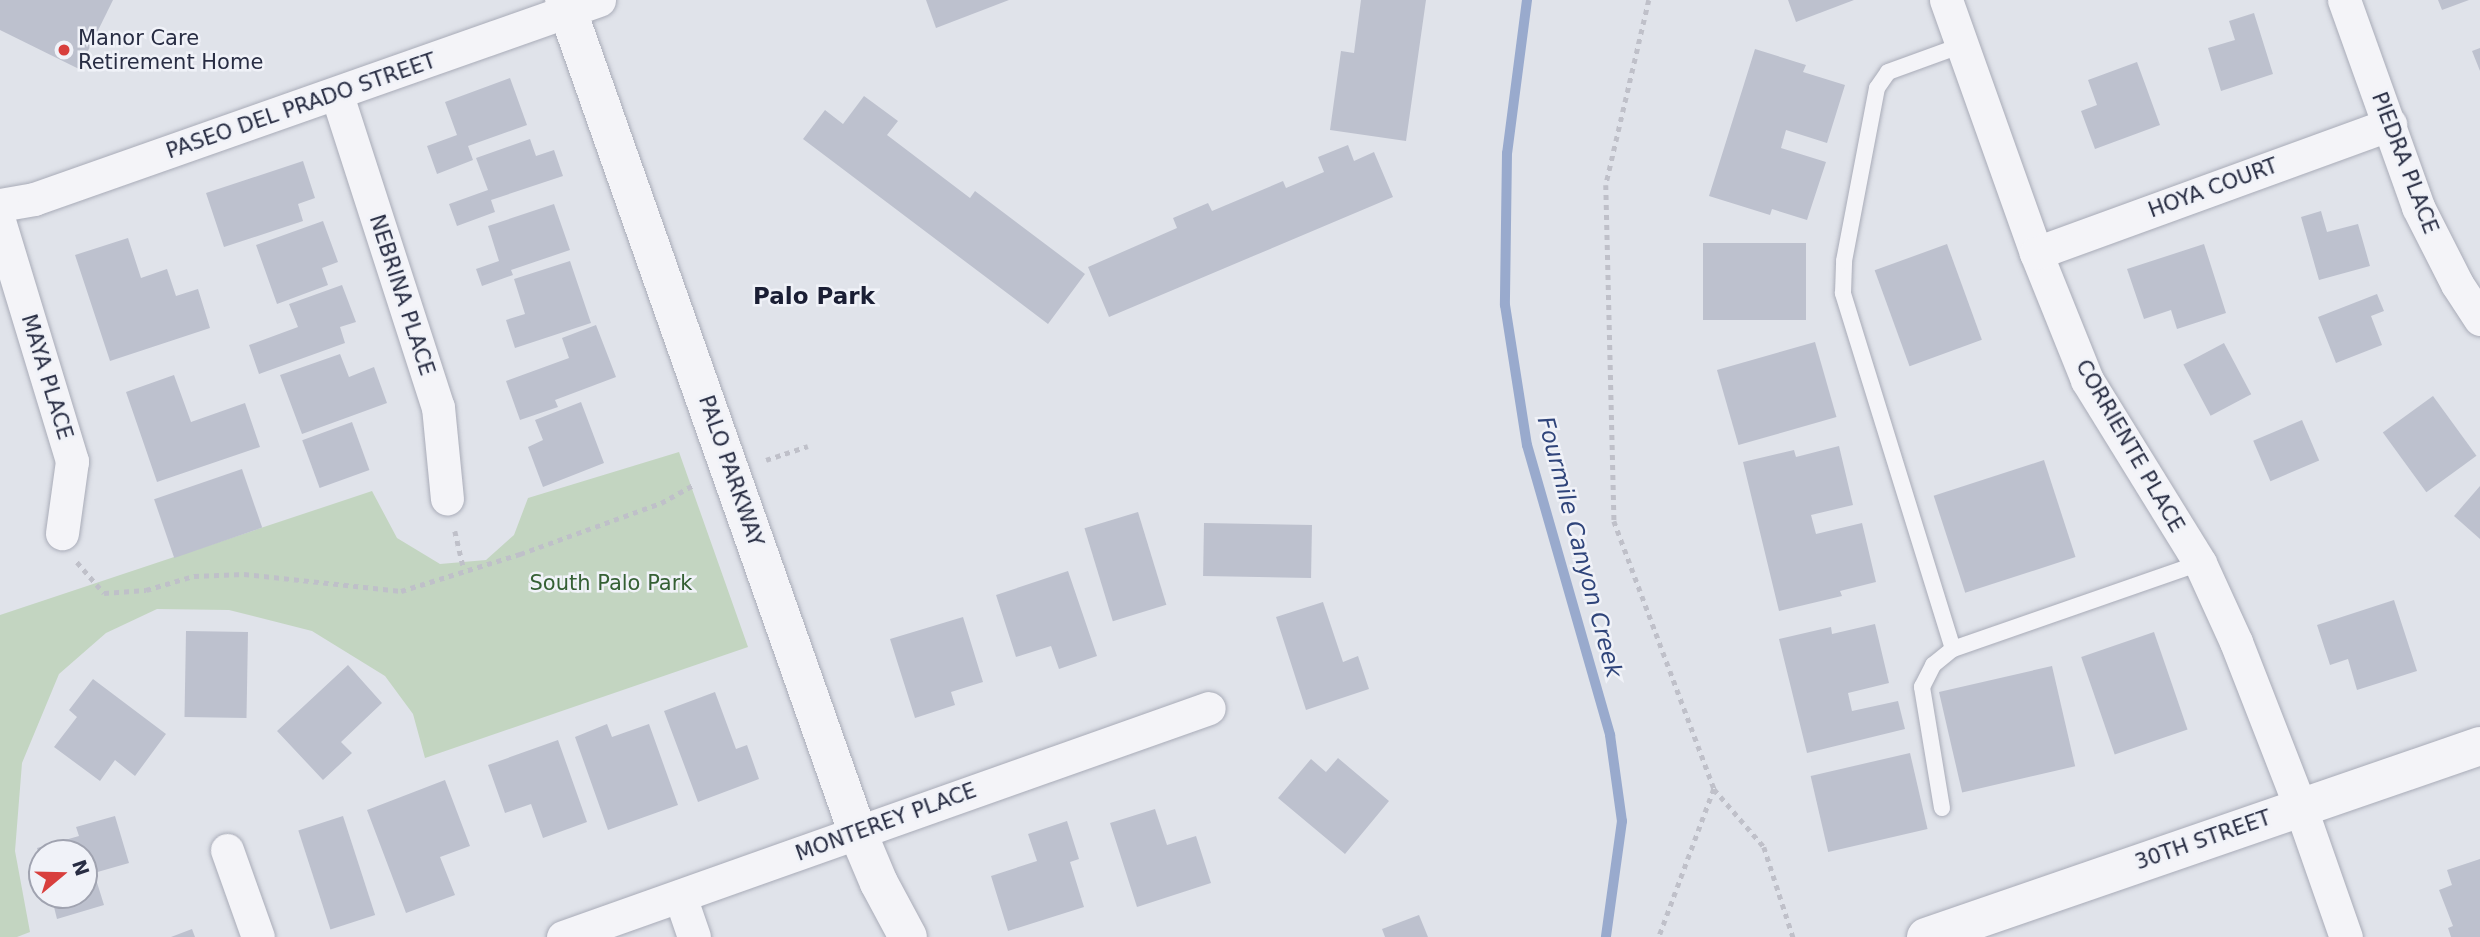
<!DOCTYPE html>
<html>
<head>
<meta charset="utf-8">
<style>
  body { margin:0 }
  #map { position:relative; width:2480px; height:937px; overflow:hidden; background:#e0e3ea; font-family:"DejaVu Sans",sans-serif }
  div>[style] { position:absolute }
  .green>* { inset:0; background:#c3d5c1 }
  .stream>* { height:10px; margin:-5px; padding:0 5px; transform-origin:5px; border-radius:5px; background:#99aacd }
  .building>* { inset:0; background:#bdc1ce; transform-origin:0 0 }
  .path>* { height:4.5px; margin-top:-2.25px; transform-origin:0; background:repeating-linear-gradient(90deg,#bfc0c9 0 5px,transparent 0 10px) }
  .roads { filter:drop-shadow(0 0 2px #a9acb8) drop-shadow(0 0 2px #a9acb8) }
  .service>* { height:16px; margin:-8px; padding:0 8px; transform-origin:8px; border-radius:8px; background:#f4f4f8 }
  .minor>* { height:33px; margin:-16.5px; padding:0 16.5px; transform-origin:16.5px; border-radius:16.5px; background:#f4f4f8 }
  .tertiary>* { height:38px; margin:-19px; padding:0 19px; transform-origin:19px; border-radius:19px; background:#f4f4f8 }
  .dots>* { width:19px; height:19px; translate:-50% -50%; box-sizing:border-box; border:4px solid #f0f2f8; border-radius:50% }
  span { translate:-50% -50%; white-space:nowrap; text-align:center; line-height:1.15; -webkit-text-stroke:5px #f0f2f8; paint-order:stroke }
  .poi-label { font-size:21px; color:#282d43 }
  .left { translate:0 -50%; text-align:left }
  .street-label { font-size:21px; color:#282d43 }
  .park-label { font-size:21px; color:#356034 }
  .neighbourhood-label { font-size:23px; color:#1a1e34; font-weight:700 }
  .water-label { font-size:23px; color:#2f447a; font-style:italic }
  .north { position:absolute; left:28px; top:839px; width:70px; height:70px; box-sizing:border-box; background:#f0f2f8; border:2px solid #a0a3b0; border-radius:50%; rotate:71deg; font-size:19px; font-weight:700; line-height:28px; text-align:center; color:#282d43 }
  .north::after { content:''; display:block; margin:auto; width:24px; height:32px; background:#d83f3d; clip-path:polygon(50% 0,100% 100%,50% 72%,0 100%) }
</style>
</head>
<body>
<div id="map">
  <div class="green">
    <i style="clip-path:polygon(679px 452px,748px 647px,425px 758px,413px 714px,385px 676px,312px 631px,229px 610px,157px 609px,106px 633px,59px 674px,22px 763px,15px 851px,30px 932px,17px 937px,0 937px,0 615px,372px 491px,397px 538px,440px 564px,486px 560px,514px 535px,528px 498px)"></i>
  </div>
  <div class="stream">
    <i style="left:1527px;top:0;width:154px;rotate:97.4deg"></i>
    <i style="left:1507px;top:153px;width:152px;rotate:90.8deg"></i>
    <i style="left:1505px;top:305px;width:142px;rotate:81.1deg"></i>
    <i style="left:1527px;top:445px;width:302px;rotate:74deg"></i>
    <i style="left:1610px;top:735px;width:87px;rotate:82.1deg"></i>
    <i style="left:1622px;top:821px;width:117px;rotate:97.9deg"></i>
  </div>
  <div class="building">
    <i style="clip-path:polygon(0 0,113px 0,79px 69px,0 30px)"></i>
    <i style="clip-path:polygon(926px 0,1009px 0,936px 28px)"></i>
    <i style="clip-path:polygon(1361px 0,1426px 0,1406px 141px,1330px 130px,1341px 51px,1354px 53px)"></i>
    <i style="clip-path:polygon(1788px 0,1854px 0,1796px 22px)"></i>
    <i style="clip-path:polygon(2438px 0,2469px 0,2442px 10px)"></i>
    <i style="clip-path:polygon(2254px 13px,2273px 74px,2221px 91px,2208px 48px,2235px 40px,2229px 21px)"></i>
    <i style="clip-path:polygon(2480px 48px,2480px 71px,2472px 51px)"></i>
    <i style="clip-path:polygon(1755px 49px,1806px 65px,1803px 72px,1845px 85px,1827px 143px,1786px 130px,1781px 148px,1826px 162px,1807px 220px,1772px 209px,1770px 215px,1709px 196px)"></i>
    <i style="clip-path:polygon(2137px 62px,2160px 125px,2095px 149px,2081px 111px,2097px 105px,2088px 80px)"></i>
    <i style="clip-path:polygon(510px 78px,527px 125px,468px 146px,473px 160px,437px 174px,427px 146px,457px 135px,445px 102px)"></i>
    <i style="clip-path:polygon(864px 96px,898px 121px,887px 135px,970px 198px,975px 191px,1085px 274px,1048px 324px,803px 139px,825px 110px,843px 124px)"></i>
    <i style="clip-path:polygon(530px 139px,536px 156px,554px 150px,563px 176px,491px 200px,495px 212px,457px 226px,449px 204px,488px 190px,476px 158px)"></i>
    <i style="clip-path:polygon(1348px 145px,1354px 161px,1374px 152px,1393px 197px,1109px 317px,1088px 267px,1177px 228px,1173px 218px,1208px 203px,1212px 211px,1283px 181px,1286px 188px,1324px 172px,1318px 157px)"></i>
    <i style="clip-path:polygon(303px 161px,315px 198px,298px 204px,303px 221px,224px 247px,206px 193px)"></i>
    <i style="clip-path:polygon(554px 204px,570px 250px,511px 270px,513px 275px,482px 286px,476px 269px,499px 261px,488px 226px)"></i>
    <i style="clip-path:polygon(2321px 211px,2327px 232px,2358px 224px,2370px 266px,2319px 280px,2301px 217px)"></i>
    <i style="clip-path:polygon(323px 221px,338px 262px,322px 268px,328px 285px,277px 304px,256px 245px)"></i>
    <i style="clip-path:polygon(128px 238px,141px 278px,167px 269px,176px 296px,198px 289px,210px 328px,110px 361px,75px 255px)"></i>
    <i style="left:1703px;top:243px;width:103px;height:77px"></i>
    <i style="left:1947px;top:244px;width:102px;height:77px;rotate:70deg"></i>
    <i style="clip-path:polygon(2204px 244px,2226px 313px,2177px 329px,2171px 310px,2144px 319px,2127px 269px)"></i>
    <i style="clip-path:polygon(570px 261px,591px 323px,515px 348px,506px 320px,525px 314px,514px 279px)"></i>
    <i style="clip-path:polygon(342px 285px,356px 322px,340px 327px,345px 343px,259px 374px,249px 345px,298px 327px,289px 304px)"></i>
    <i style="clip-path:polygon(2377px 294px,2384px 311px,2371px 316px,2382px 345px,2336px 363px,2318px 317px)"></i>
    <i style="clip-path:polygon(596px 325px,616px 377px,555px 400px,558px 407px,520px 420px,506px 381px,569px 358px,562px 338px)"></i>
    <i style="left:1815px;top:342px;width:78px;height:102px;rotate:74deg"></i>
    <i style="left:2224px;top:343px;width:58px;height:46px;rotate:62deg"></i>
    <i style="clip-path:polygon(340px 354px,349px 377px,374px 367px,387px 403px,302px 434px,280px 375px)"></i>
    <i style="clip-path:polygon(174px 375px,191px 422px,245px 403px,260px 447px,157px 482px,126px 392px)"></i>
    <i style="left:2433px;top:396px;width:74px;height:62px;rotate:54deg"></i>
    <i style="clip-path:polygon(581px 402px,604px 463px,543px 487px,528px 447px,543px 440px,535px 420px)"></i>
    <i style="left:2302px;top:420px;width:44px;height:53px;rotate:67deg"></i>
    <i style="left:352px;top:422px;width:51px;height:53px;rotate:70deg"></i>
    <i style="clip-path:polygon(1839px 446px,1853px 505px,1811px 515px,1816px 534px,1862px 523px,1876px 582px,1840px 591px,1842px 596px,1779px 611px,1743px 462px,1794px 450px,1796px 457px)"></i>
    <i style="left:2044px;top:460px;width:102px;height:116px;rotate:72deg"></i>
    <i style="left:242px;top:469px;width:62px;height:93px;rotate:71deg"></i>
    <i style="clip-path:polygon(2480px 486px,2480px 539px,2454px 516px)"></i>
    <i style="left:1138px;top:512px;width:97px;height:56px;rotate:73deg"></i>
    <i style="left:1204px;top:523px;width:108px;height:53px;rotate:1deg"></i>
    <i style="clip-path:polygon(1068px 571px,1097px 656px,1059px 669px,1051px 646px,1016px 657px,996px 595px)"></i>
    <i style="clip-path:polygon(2394px 600px,2417px 671px,2357px 690px,2348px 659px,2330px 665px,2317px 625px)"></i>
    <i style="clip-path:polygon(1323px 602px,1343px 662px,1358px 656px,1369px 689px,1306px 710px,1276px 617px)"></i>
    <i style="clip-path:polygon(963px 617px,983px 682px,951px 692px,955px 705px,915px 718px,890px 639px)"></i>
    <i style="clip-path:polygon(1875px 624px,1889px 683px,1848px 693px,1852px 711px,1898px 701px,1905px 729px,1807px 753px,1779px 639px,1831px 627px,1832px 634px)"></i>
    <i style="left:186px;top:631px;width:62px;height:86px;rotate:1deg"></i>
    <i style="left:2154px;top:632px;width:103px;height:77px;rotate:71deg"></i>
    <i style="clip-path:polygon(348px 665px,382px 703px,341px 742px,352px 753px,323px 780px,277px 731px)"></i>
    <i style="left:2052px;top:666px;width:103px;height:116px;rotate:77deg"></i>
    <i style="clip-path:polygon(93px 679px,166px 734px,135px 776px,115px 760px,100px 781px,54px 747px,77px 717px,69px 710px)"></i>
    <i style="clip-path:polygon(715px 692px,736px 749px,747px 745px,759px 779px,698px 802px,664px 711px)"></i>
    <i style="clip-path:polygon(607px 724px,612px 737px,649px 724px,678px 805px,608px 830px,575px 737px)"></i>
    <i style="clip-path:polygon(558px 740px,587px 822px,543px 838px,531px 804px,505px 813px,488px 765px)"></i>
    <i style="left:1910px;top:753px;width:78px;height:102px;rotate:77deg"></i>
    <i style="clip-path:polygon(1338px 758px,1389px 801px,1345px 854px,1278px 798px,1311px 759px,1326px 772px)"></i>
    <i style="clip-path:polygon(445px 780px,470px 846px,440px 857px,455px 895px,406px 913px,367px 810px)"></i>
    <i style="clip-path:polygon(1155px 809px,1167px 845px,1196px 836px,1211px 883px,1137px 907px,1110px 823px)"></i>
    <i style="clip-path:polygon(115px 816px,129px 863px,94px 873px,104px 905px,57px 919px,51px 895px,84px 895px,84px 853px,42px 853px,41px 862px,37px 848px,79px 836px,76px 827px)"></i>
    <i style="left:343px;top:816px;width:104px;height:47px;rotate:72deg"></i>
    <i style="clip-path:polygon(1067px 821px,1079px 859px,1070px 862px,1084px 907px,1008px 931px,991px 876px,1037px 861px,1028px 834px)"></i>
    <i style="clip-path:polygon(2480px 859px,2480px 937px,2451px 937px,2448px 928px,2453px 926px,2439px 890px,2452px 885px,2447px 870px)"></i>
    <i style="clip-path:polygon(1419px 915px,1428px 937px,1385px 937px,1382px 929px)"></i>
    <i style="clip-path:polygon(192px 929px,195px 937px,171px 937px)"></i>
  </div>
  <div class="path">
    <i style="left:1649px;top:0;width:190px;rotate:103.1deg"></i>
    <i style="left:1606px;top:185px;width:336px;rotate:88.6deg"></i>
    <i style="left:1614px;top:521px;width:286px;rotate:69.5deg"></i>
    <i style="left:1714px;top:789px;width:158px;rotate:110.4deg"></i>
    <i style="left:766px;top:460px;width:44px;rotate:-18.4deg"></i>
    <i style="left:455px;top:531px;width:40px;rotate:77deg"></i>
    <i style="left:77px;top:562px;width:41px;rotate:48.9deg"></i>
    <i style="left:104px;top:593px;width:42px;rotate:-4.1deg"></i>
    <i style="left:146px;top:590px;width:50px;rotate:-16.3deg"></i>
    <i style="left:194px;top:576px;width:50px;rotate:-2.3deg"></i>
    <i style="left:244px;top:574px;width:158px;rotate:6.2deg"></i>
    <i style="left:401px;top:591px;width:125px;rotate:-17.3deg"></i>
    <i style="left:520px;top:554px;width:150px;rotate:-19.9deg"></i>
    <i style="left:661px;top:503px;width:39px;rotate:-29deg"></i>
    <i style="left:1714px;top:789px;width:77px;rotate:49.2deg"></i>
    <i style="left:1764px;top:847px;width:95px;rotate:72.1deg"></i>
  </div>
  <div class="roads">
    <div class="service">
      <i style="left:1953px;top:649px;width:262px;rotate:-19.2deg"></i>
      <i style="left:1942px;top:808px;width:123px;rotate:-99.4deg"></i>
      <i style="left:1922px;top:687px;width:25px;rotate:-63deg"></i>
      <i style="left:1933px;top:665px;width:26px;rotate:-39deg"></i>
      <i style="left:1953px;top:649px;width:373px;rotate:-107.2deg"></i>
      <i style="left:1843px;top:293px;width:32px;rotate:-88deg"></i>
      <i style="left:1844px;top:261px;width:176px;rotate:-79.2deg"></i>
      <i style="left:1877px;top:88px;width:19px;rotate:-55deg"></i>
      <i style="left:1888px;top:72px;width:79px;rotate:-20deg"></i>
    </div>
    <div class="minor">
      <i style="left:1946px;top:0;width:269px;rotate:70.4deg"></i>
      <i style="left:2036px;top:253px;width:137px;rotate:68.1deg"></i>
      <i style="left:2087px;top:380px;width:215px;rotate:58.3deg"></i>
      <i style="left:2200px;top:563px;width:87px;rotate:65.5deg"></i>
      <i style="left:2236px;top:642px;width:176px;rotate:68.7deg"></i>
      <i style="left:2300px;top:806px;width:139px;rotate:70.7deg"></i>
      <i style="left:2344px;top:0;width:220px;rotate:70.3deg"></i>
      <i style="left:2418px;top:207px;width:86px;rotate:63.1deg"></i>
      <i style="left:2457px;top:284px;width:42px;rotate:56.7deg"></i>
      <i style="left:337px;top:95px;width:328px;rotate:72.1deg"></i>
      <i style="left:438px;top:407px;width:92px;rotate:84.4deg"></i>
      <i style="left:0;top:205px;width:35px;rotate:-10deg"></i>
      <i style="left:34px;top:199px;width:599px;rotate:-19.4deg"></i>
      <i style="left:0;top:224px;width:248px;rotate:73.1deg"></i>
      <i style="left:72px;top:461px;width:73px;rotate:97.9deg"></i>
      <i style="left:2036px;top:253px;width:377px;rotate:-20deg"></i>
      <i style="left:227px;top:850px;width:92px;rotate:70.4deg"></i>
      <i style="left:680px;top:896px;width:43px;rotate:71.1deg"></i>
      <i style="left:563px;top:937px;width:685px;rotate:-19.52deg"></i>
    </div>
    <div class="tertiary">
      <i style="left:564px;top:0;width:881px;rotate:70.58deg"></i>
      <i style="left:857px;top:831px;width:56px;rotate:67.1deg"></i>
      <i style="left:879px;top:883px;width:61px;rotate:61.8deg"></i>
      <i style="left:1926px;top:937px;width:586px;rotate:-19.02deg"></i>
    </div>
  </div>
  <div class="dots">
    <i style="left:64px;top:50px;background:#d83f3d"></i>
  </div>
  <div class="poi-label">
    <span class="left" style="left:78px;top:50px">Manor Care<br>Retirement Home</span>
  </div>
  <div class="street-label">
    <span style="left:301px;top:106px;rotate:-19deg">PASEO DEL PRADO STREET</span>
    <span style="left:2405px;top:163px;rotate:69deg">PIEDRA PLACE</span>
    <span style="left:2213px;top:188px;rotate:-20deg">HOYA COURT</span>
    <span style="left:402px;top:295px;rotate:72deg">NEBRINA PLACE</span>
    <span style="left:47px;top:377px;rotate:73deg">MAYA PLACE</span>
    <span style="left:2130px;top:446px;rotate:60deg">CORRIENTE PLACE</span>
    <span style="left:731px;top:471px;rotate:71deg">PALO PARKWAY</span>
    <span style="left:886px;top:822px;rotate:-20deg">MONTEREY PLACE</span>
    <span style="left:2203px;top:840px;rotate:-19deg">30TH STREET</span>
  </div>
  <div class="park-label">
    <span style="left:611px;top:583px">South Palo Park</span>
  </div>
  <div class="neighbourhood-label">
    <span style="left:814px;top:296px">Palo Park</span>
  </div>
  <div class="water-label">
    <span style="left:1580px;top:547px;rotate:75deg">Fourmile Canyon Creek</span>
  </div>
  <div class="north">N</div>
</div>
</body>
</html>
